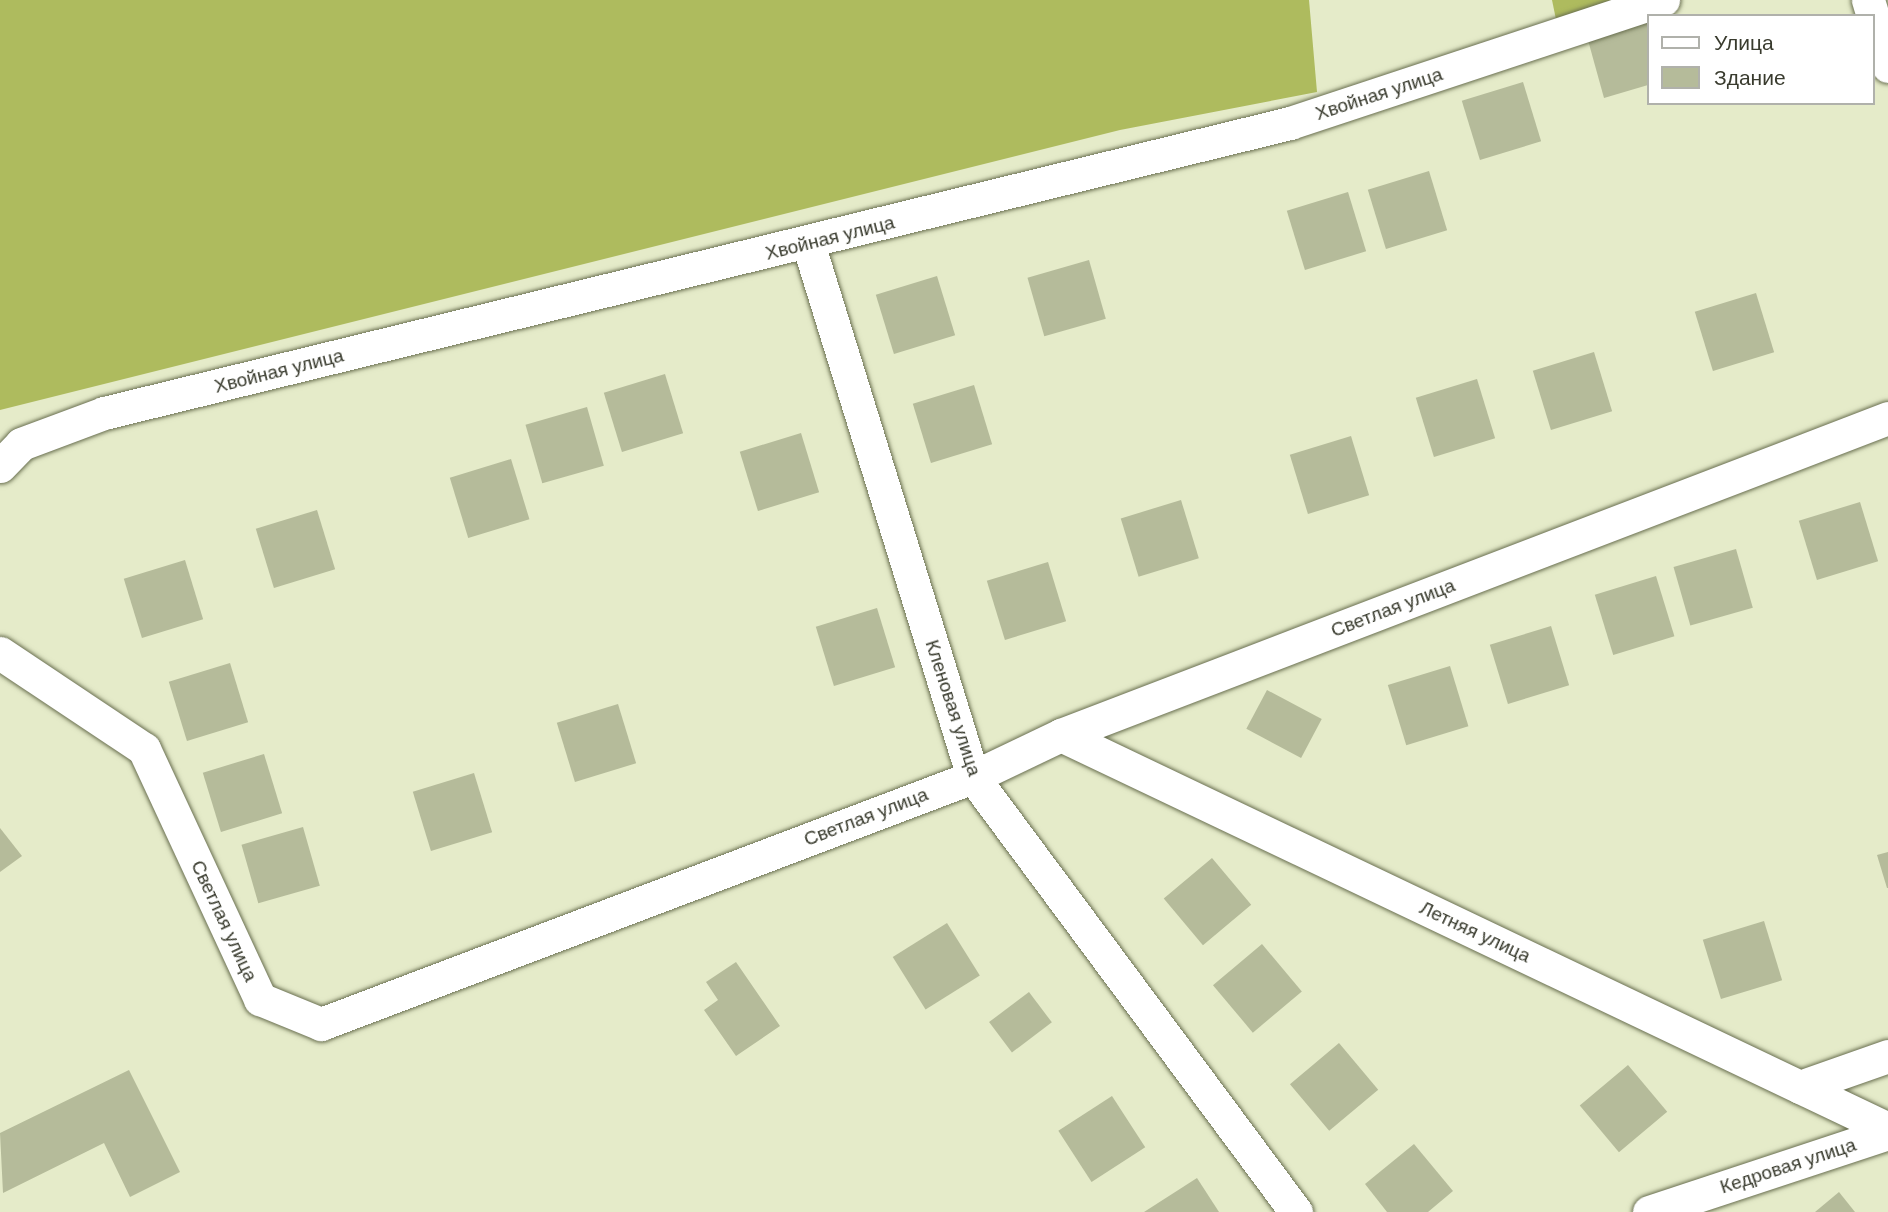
<!DOCTYPE html>
<html>
<head>
<meta charset="utf-8">
<style>
  body { margin:0 }
  #map { position:relative; width:1888px; height:1212px; overflow:hidden; background:#e5ebc9; font-family:"DM Sans",sans-serif }
  div>[style] { position:absolute }
  .forest>* { inset:0; background:#aebb5e }
  .building>* { inset:0; background:#b5bb9a; transform-origin:0 0 }
  .roads { filter:drop-shadow(0 0 2px #696f50) drop-shadow(0 0 2px #696f50) }
  .minor>* { height:33px; margin:-16.5px; padding:0 16.5px; transform-origin:16.5px; border-radius:16.5px; background:#fff }
  span { translate:-50% -50%; white-space:nowrap; text-align:center; line-height:1.15; -webkit-text-stroke:5px #fff; paint-order:stroke }
  .street-label { font-size:19px; color:#393b2e }
  .legend { position:absolute; left:1647px; top:14px; width:228px; height:91px; box-sizing:border-box; background:#fff; border:2px solid #b0b1ab; margin:0; padding:9px 12px; list-style:none; font-size:21px; color:#393b2e }
  .legend li { display:flex; align-items:center; gap:14px; height:35px }
  .legend b { width:35px; border:2px solid #b0b1ab }
</style>
</head>
<body>
<div id="map">
  <div class="forest">
    <i style="clip-path:polygon(0 0,1309px 0,1317px 92px,1120px 130px,0 410px)"></i>
    <i style="clip-path:polygon(1552px 0,1639px 0,1558px 29px)"></i>
  </div>
  <div class="building">
    <i style="clip-path:polygon(1648px 15px,1648px 85px,1604px 98px,1586px 33px)"></i>
    <i style="left:1523px;top:82px;width:62px;height:64px;rotate:73deg"></i>
    <i style="left:1429px;top:171px;width:62px;height:64px;rotate:73deg"></i>
    <i style="left:1348px;top:192px;width:62px;height:64px;rotate:73deg"></i>
    <i style="left:1089px;top:260px;width:61px;height:64px;rotate:74deg"></i>
    <i style="left:937px;top:276px;width:62px;height:64px;rotate:73deg"></i>
    <i style="left:1756px;top:293px;width:62px;height:64px;rotate:73deg"></i>
    <i style="left:1594px;top:352px;width:62px;height:64px;rotate:73deg"></i>
    <i style="left:665px;top:374px;width:62px;height:64px;rotate:73deg"></i>
    <i style="left:1477px;top:379px;width:62px;height:64px;rotate:73deg"></i>
    <i style="left:974px;top:385px;width:62px;height:64px;rotate:73deg"></i>
    <i style="left:587px;top:407px;width:61px;height:64px;rotate:74deg"></i>
    <i style="left:801px;top:433px;width:62px;height:64px;rotate:73deg"></i>
    <i style="left:1351px;top:436px;width:62px;height:64px;rotate:73deg"></i>
    <i style="left:511px;top:459px;width:63px;height:64px;rotate:73deg"></i>
    <i style="left:1181px;top:500px;width:61px;height:63px;rotate:73deg"></i>
    <i style="left:1860px;top:502px;width:62px;height:64px;rotate:73deg"></i>
    <i style="left:317px;top:510px;width:62px;height:64px;rotate:73deg"></i>
    <i style="left:1736px;top:549px;width:61px;height:65px;rotate:74deg"></i>
    <i style="left:185px;top:560px;width:62px;height:64px;rotate:73deg"></i>
    <i style="left:1048px;top:562px;width:62px;height:64px;rotate:73deg"></i>
    <i style="left:1656px;top:576px;width:63px;height:64px;rotate:73deg"></i>
    <i style="left:877px;top:608px;width:62px;height:64px;rotate:73deg"></i>
    <i style="left:1551px;top:626px;width:62px;height:64px;rotate:73deg"></i>
    <i style="left:230px;top:663px;width:62px;height:64px;rotate:73deg"></i>
    <i style="left:1450px;top:666px;width:63px;height:65px;rotate:73deg"></i>
    <i style="left:1267px;top:690px;width:62px;height:44px;rotate:28deg"></i>
    <i style="left:618px;top:704px;width:62px;height:64px;rotate:73deg"></i>
    <i style="left:264px;top:754px;width:62px;height:64px;rotate:73deg"></i>
    <i style="left:474px;top:773px;width:62px;height:64px;rotate:73deg"></i>
    <i style="left:303px;top:827px;width:61px;height:64px;rotate:74deg"></i>
    <i style="clip-path:polygon(0 828px,22px 856px,0 872px)"></i>
    <i style="clip-path:polygon(1888px 852px,1888px 888px,1887px 888px,1877px 855px)"></i>
    <i style="left:1212px;top:858px;width:61px;height:63px;rotate:50deg"></i>
    <i style="left:1764px;top:921px;width:62px;height:64px;rotate:73deg"></i>
    <i style="left:947px;top:923px;width:62px;height:64px;rotate:58deg"></i>
    <i style="left:1262px;top:944px;width:62px;height:64px;rotate:50deg"></i>
    <i style="clip-path:polygon(736px 962px,780px 1026px,736px 1056px,704px 1010px,718px 1000px,706px 982px)"></i>
    <i style="left:1029px;top:992px;width:38px;height:50px;rotate:53deg"></i>
    <i style="left:1339px;top:1043px;width:61px;height:64px;rotate:50deg"></i>
    <i style="left:1628px;top:1065px;width:61px;height:63px;rotate:50deg"></i>
    <i style="clip-path:polygon(129px 1070px,180px 1172px,130px 1197px,104px 1143px,3px 1193px,0 1133px)"></i>
    <i style="left:1112px;top:1096px;width:61px;height:64px;rotate:57deg"></i>
    <i style="clip-path:polygon(1414px 1144px,1453px 1191px,1428px 1212px,1387px 1212px,1365px 1184px)"></i>
    <i style="clip-path:polygon(1197px 1178px,1219px 1212px,1144px 1212px)"></i>
    <i style="clip-path:polygon(1839px 1192px,1855px 1212px,1815px 1212px)"></i>
  </div>
  <div class="roads">
    <div class="minor">
      <i style="left:1868px;top:0;width:69px;rotate:73.1deg"></i>
      <i style="left:808px;top:243px;width:559px;rotate:72.83deg"></i>
      <i style="left:973px;top:777px;width:542px;rotate:53.41deg"></i>
      <i style="left:0;top:466px;width:30px;rotate:-46deg"></i>
      <i style="left:21px;top:444px;width:89px;rotate:-20.5deg"></i>
      <i style="left:104px;top:413px;width:1221px;rotate:-13.74deg"></i>
      <i style="left:1290px;top:123px;width:393px;rotate:-18.3deg"></i>
      <i style="left:0;top:653px;width:173px;rotate:33.7deg"></i>
      <i style="left:144px;top:749px;width:276px;rotate:65.1deg"></i>
      <i style="left:260px;top:999px;width:66px;rotate:22.3deg"></i>
      <i style="left:321px;top:1024px;width:697px;rotate:-20.75deg"></i>
      <i style="left:973px;top:777px;width:98px;rotate:-25.5deg"></i>
      <i style="left:1061px;top:735px;width:886px;rotate:-20.97deg"></i>
      <i style="left:1061px;top:735px;width:916px;rotate:25.47deg"></i>
      <i style="left:1800px;top:1087px;width:93px;rotate:-19.4deg"></i>
      <i style="left:1649px;top:1212px;width:252px;rotate:-18.3deg"></i>
    </div>
  </div>
  <div class="street-label">
    <span style="left:1379px;top:94px;rotate:-18deg">Хвойная улица</span>
    <span style="left:830px;top:238px;rotate:-14deg">Хвойная улица</span>
    <span style="left:279px;top:371px;rotate:-14deg">Хвойная улица</span>
    <span style="left:1393px;top:608px;rotate:-21deg">Светлая улица</span>
    <span style="left:953px;top:708px;rotate:72deg">Кленовая улица</span>
    <span style="left:866px;top:817px;rotate:-21deg">Светлая улица</span>
    <span style="left:224px;top:921px;rotate:65deg">Светлая улица</span>
    <span style="left:1475px;top:932px;rotate:25deg">Летняя улица</span>
    <span style="left:1788px;top:1166px;rotate:-18deg">Кедровая улица</span>
  </div>
  <ul class="legend">
  <li><b style="height:9px;background:#fff"></b>Улица</li>
  <li><b style="height:19px;background:#b5bb9a"></b>Здание</li>
  </ul>
</div>
</body>
</html>
